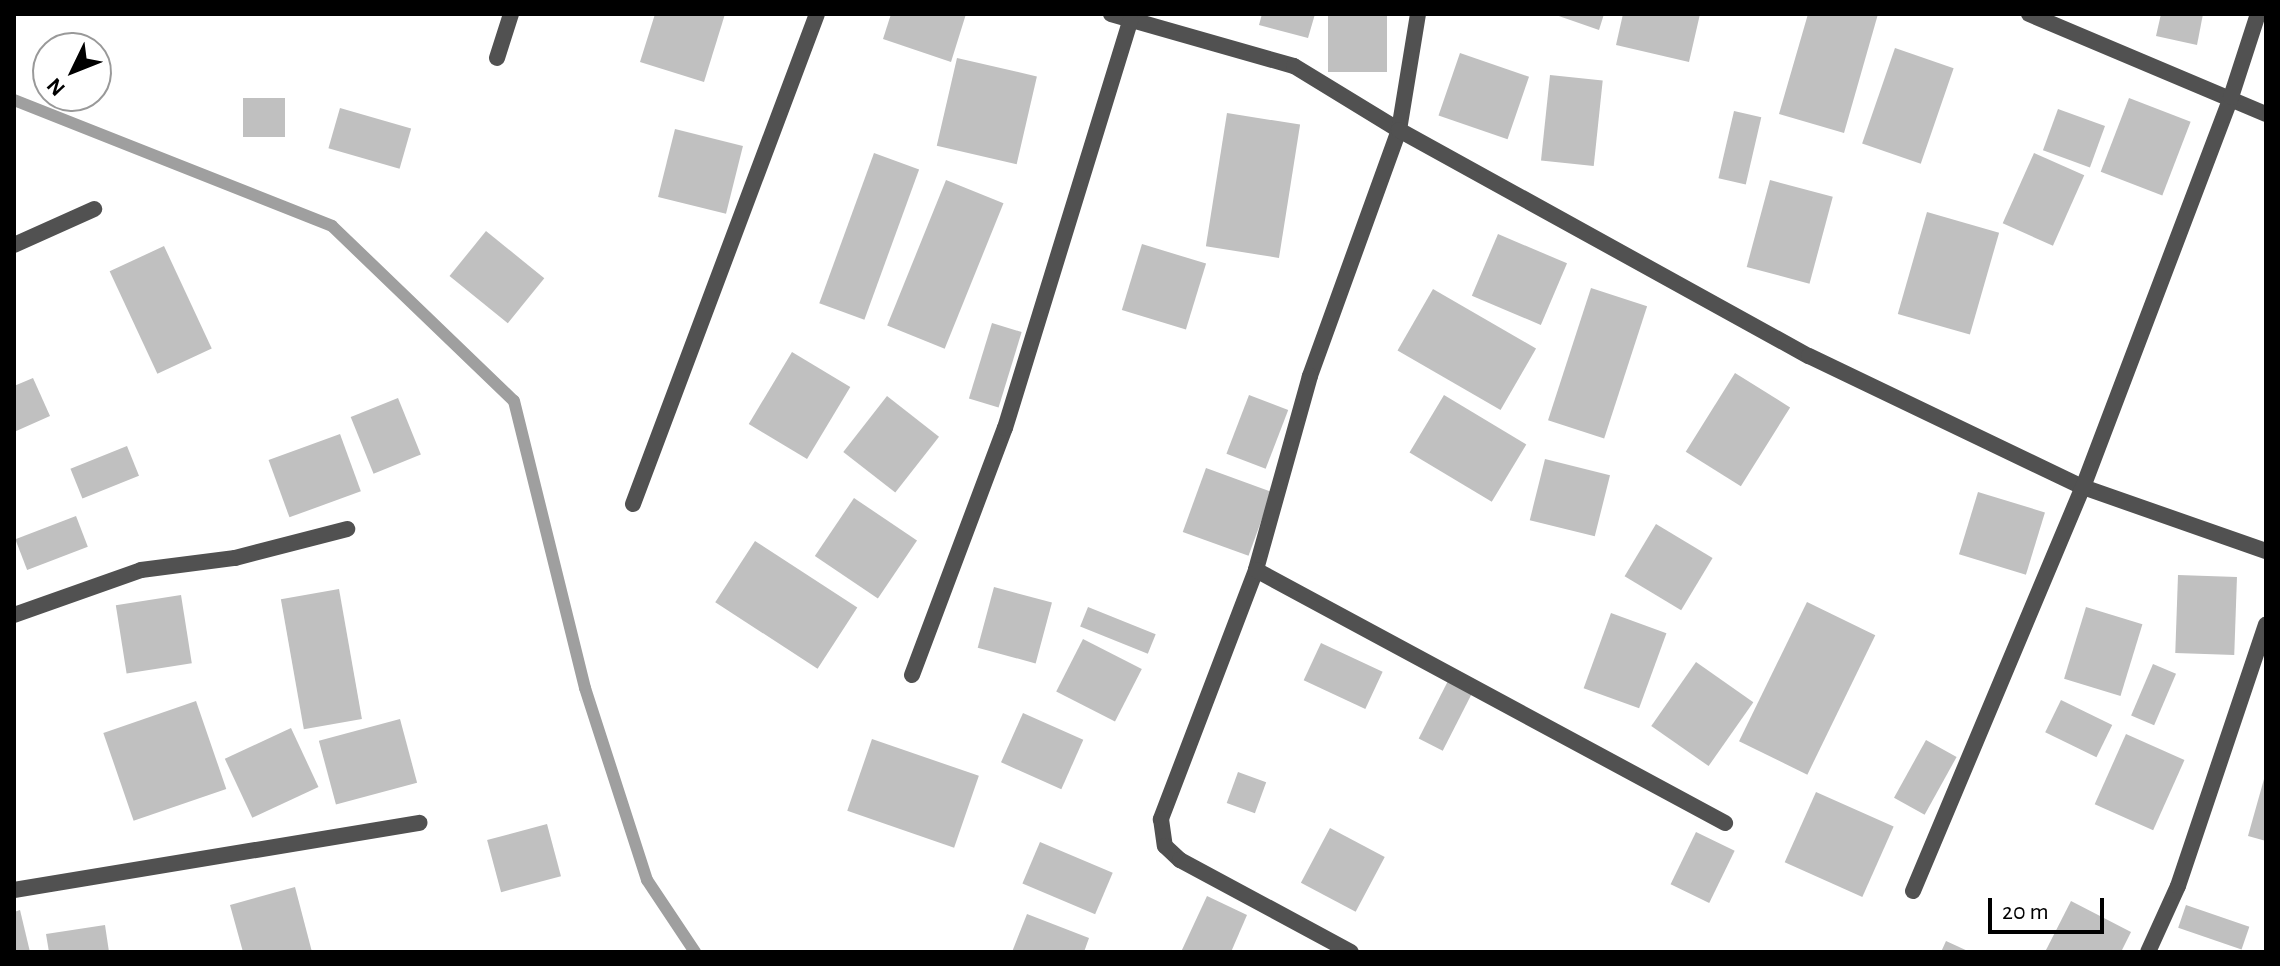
<!DOCTYPE html>
<html>
<head>
<meta charset="utf-8">
<style>
  body { margin:0 }
  #map { position:relative; width:2280px; height:966px; overflow:hidden; background:#fff; font-family:"Alegreya Sans",sans-serif }
  div>[style] { position:absolute }
  .stream>* { height:12px; margin:-6px; padding:0 6px; transform-origin:6px; border-radius:6px; background:#9f9f9f }
  .building>* { inset:0; background:#c0c0c0; transform-origin:0 0 }
  .minor>* { height:16px; margin:-8px; padding:0 8px; transform-origin:8px; border-radius:8px; background:#515151 }
  span { translate:-50% -50%; white-space:nowrap; text-align:center; line-height:1.15; -webkit-text-stroke:8px #fff; paint-order:stroke }
  .frame { position:absolute; inset:0; border:16px solid #000; pointer-events:none }
  .north { position:absolute; left:32px; top:32px; width:80px; height:80px; box-sizing:border-box; background:#fff; border:2px solid #999; border-radius:50%; rotate:227deg; font-size:22px; font-weight:700; line-height:32px; text-align:center; color:#000 }
  .north::after { content:''; display:block; margin:auto; width:28px; height:36px; background:#000; clip-path:polygon(50% 0,100% 100%,50% 72%,0 100%) }
  .scale { position:absolute; left:1988px; top:898px; width:116px; height:36px; box-sizing:border-box; border:4px solid #000; border-top:0; padding-left:10px; font-size:24px; line-height:28px; white-space:nowrap; color:#000; -webkit-text-stroke:6px #fff; paint-order:stroke }
</style>
</head>
<body>
<div id="map">
  <div class="stream">
    <i style="left:14px;top:100px;width:342px;rotate:21.6deg"></i>
    <i style="left:332px;top:226px;width:252px;rotate:43.9deg"></i>
    <i style="left:514px;top:401px;width:296px;rotate:76.1deg"></i>
    <i style="left:585px;top:688px;width:202px;rotate:72.1deg"></i>
    <i style="left:647px;top:880px;width:87px;rotate:56.3deg"></i>
  </div>
  <div class="building">
    <i style="clip-path:polygon(655px 14px,725px 14px,704px 82px,640px 62px)"></i>
    <i style="clip-path:polygon(891px 14px,966px 14px,951px 62px,883px 39px)"></i>
    <i style="clip-path:polygon(1262px 14px,1315px 14px,1308px 38px,1259px 25px)"></i>
    <i style="left:1328px;top:14px;width:59px;height:58px"></i>
    <i style="clip-path:polygon(1553px 14px,1604px 14px,1599px 30px)"></i>
    <i style="clip-path:polygon(1623px 14px,1700px 14px,1689px 62px,1616px 45px)"></i>
    <i style="clip-path:polygon(1808px 14px,1878px 14px,1844px 133px,1779px 114px)"></i>
    <i style="clip-path:polygon(2161px 14px,2203px 14px,2197px 45px,2156px 36px)"></i>
    <i style="left:1895px;top:48px;width:62px;height:101px;rotate:19deg"></i>
    <i style="left:1460px;top:53px;width:73px;height:66px;rotate:19deg"></i>
    <i style="left:957px;top:58px;width:82px;height:90px;rotate:13deg"></i>
    <i style="left:1550px;top:75px;width:53px;height:86px;rotate:6deg"></i>
    <i style="left:243px;top:98px;width:42px;height:39px"></i>
    <i style="left:2129px;top:98px;width:66px;height:79px;rotate:21deg"></i>
    <i style="left:340px;top:108px;width:74px;height:42px;rotate:16deg"></i>
    <i style="left:2058px;top:109px;width:50px;height:44px;rotate:20deg"></i>
    <i style="left:1734px;top:111px;width:28px;height:69px;rotate:13deg"></i>
    <i style="left:1227px;top:113px;width:74px;height:135px;rotate:9deg"></i>
    <i style="left:675px;top:129px;width:70px;height:70px;rotate:14deg"></i>
    <i style="left:874px;top:153px;width:48px;height:160px;rotate:20deg"></i>
    <i style="left:2034px;top:153px;width:55px;height:77px;rotate:24deg"></i>
    <i style="left:946px;top:180px;width:62px;height:157px;rotate:22deg"></i>
    <i style="left:1770px;top:180px;width:65px;height:90px;rotate:15deg"></i>
    <i style="left:1927px;top:212px;width:75px;height:106px;rotate:16deg"></i>
    <i style="left:486px;top:231px;width:75px;height:58px;rotate:39deg"></i>
    <i style="left:1498px;top:234px;width:75px;height:67px;rotate:23deg"></i>
    <i style="left:1142px;top:244px;width:67px;height:69px;rotate:17deg"></i>
    <i style="left:164px;top:246px;width:113px;height:60px;rotate:65deg"></i>
    <i style="left:1591px;top:288px;width:59px;height:139px;rotate:18deg"></i>
    <i style="left:1433px;top:289px;width:119px;height:71px;rotate:30deg"></i>
    <i style="left:992px;top:323px;width:31px;height:79px;rotate:17deg"></i>
    <i style="left:792px;top:352px;width:68px;height:84px;rotate:31deg"></i>
    <i style="left:1735px;top:373px;width:65px;height:93px;rotate:32deg"></i>
    <i style="clip-path:polygon(33px 378px,50px 416px,14px 432px,14px 386px)"></i>
    <i style="left:1249px;top:395px;width:42px;height:63px;rotate:21deg"></i>
    <i style="left:1444px;top:395px;width:96px;height:67px;rotate:31deg"></i>
    <i style="left:887px;top:396px;width:66px;height:71px;rotate:38deg"></i>
    <i style="left:398px;top:398px;width:61px;height:51px;rotate:68deg"></i>
    <i style="left:340px;top:434px;width:61px;height:76px;rotate:70deg"></i>
    <i style="left:127px;top:446px;width:32px;height:61px;rotate:68deg"></i>
    <i style="left:1545px;top:459px;width:67px;height:63px;rotate:14deg"></i>
    <i style="left:1206px;top:468px;width:70px;height:68px;rotate:20deg"></i>
    <i style="left:1978px;top:492px;width:70px;height:65px;rotate:17deg"></i>
    <i style="left:854px;top:498px;width:76px;height:70px;rotate:34deg"></i>
    <i style="left:76px;top:516px;width:33px;height:65px;rotate:69deg"></i>
    <i style="left:1656px;top:524px;width:66px;height:61px;rotate:31deg"></i>
    <i style="left:755px;top:541px;width:122px;height:73px;rotate:33deg"></i>
    <i style="left:2178px;top:575px;width:59px;height:78px;rotate:2deg"></i>
    <i style="left:994px;top:587px;width:60px;height:63px;rotate:15deg"></i>
    <i style="left:339px;top:589px;width:132px;height:59px;rotate:80deg"></i>
    <i style="left:181px;top:595px;width:69px;height:66px;rotate:81deg"></i>
    <i style="left:1807px;top:602px;width:76px;height:155px;rotate:26deg"></i>
    <i style="left:1088px;top:607px;width:73px;height:21px;rotate:22deg"></i>
    <i style="left:2086px;top:607px;width:59px;height:75px;rotate:17deg"></i>
    <i style="left:1611px;top:613px;width:59px;height:80px;rotate:20deg"></i>
    <i style="left:1083px;top:639px;width:66px;height:59px;rotate:27deg"></i>
    <i style="left:1321px;top:643px;width:68px;height:41px;rotate:25deg"></i>
    <i style="left:1696px;top:662px;width:70px;height:78px;rotate:35deg"></i>
    <i style="left:2153px;top:664px;width:25px;height:56px;rotate:23deg"></i>
    <i style="left:1450px;top:677px;width:27px;height:69px;rotate:27deg"></i>
    <i style="left:2061px;top:700px;width:57px;height:36px;rotate:26deg"></i>
    <i style="left:196px;top:701px;width:93px;height:98px;rotate:71deg"></i>
    <i style="left:1023px;top:713px;width:66px;height:54px;rotate:24deg"></i>
    <i style="left:400px;top:719px;width:66px;height:84px;rotate:75deg"></i>
    <i style="left:291px;top:728px;width:65px;height:73px;rotate:65deg"></i>
    <i style="left:2126px;top:734px;width:64px;height:77px;rotate:24deg"></i>
    <i style="left:872px;top:739px;width:113px;height:76px;rotate:19deg"></i>
    <i style="left:1926px;top:740px;width:35px;height:66px;rotate:29deg"></i>
    <i style="left:1238px;top:772px;width:30px;height:33px;rotate:20deg"></i>
    <i style="clip-path:polygon(2264px 779px,2266px 779px,2266px 841px,2248px 836px)"></i>
    <i style="left:1816px;top:792px;width:85px;height:77px;rotate:24deg"></i>
    <i style="left:547px;top:824px;width:54px;height:62px;rotate:75deg"></i>
    <i style="left:1330px;top:828px;width:62px;height:62px;rotate:28deg"></i>
    <i style="left:1696px;top:832px;width:43px;height:58px;rotate:26deg"></i>
    <i style="left:1040px;top:842px;width:79px;height:45px;rotate:23deg"></i>
    <i style="clip-path:polygon(295px 887px,312px 952px,243px 952px,230px 905px)"></i>
    <i style="clip-path:polygon(1207px 896px,1247px 915px,1231px 952px,1181px 952px)"></i>
    <i style="clip-path:polygon(2071px 901px,2131px 932px,2121px 952px,2045px 952px)"></i>
    <i style="left:2186px;top:905px;width:67px;height:24px;rotate:19deg"></i>
    <i style="clip-path:polygon(20px 910px,30px 952px,14px 952px,14px 912px)"></i>
    <i style="clip-path:polygon(1027px 914px,1089px 938px,1084px 952px,1012px 952px)"></i>
    <i style="clip-path:polygon(105px 925px,109px 952px,49px 952px,46px 934px)"></i>
    <i style="clip-path:polygon(1946px 941px,1970px 952px,1941px 952px)"></i>
  </div>
  <div class="minor">
    <i style="left:1111px;top:14px;width:190px;rotate:15.9deg"></i>
    <i style="left:1294px;top:66px;width:123px;rotate:31.4deg"></i>
    <i style="left:1399px;top:130px;width:262px;rotate:109.9deg"></i>
    <i style="left:1310px;top:376px;width:201px;rotate:105.6deg"></i>
    <i style="left:1256px;top:570px;width:267px;rotate:110.9deg"></i>
    <i style="left:1161px;top:819px;width:27px;rotate:82deg"></i>
    <i style="left:1165px;top:846px;width:21px;rotate:43deg"></i>
    <i style="left:1180px;top:860px;width:194px;rotate:28.3deg"></i>
    <i style="left:1418px;top:14px;width:118px;rotate:99.3deg"></i>
    <i style="left:1399px;top:130px;width:468px;rotate:28.9deg"></i>
    <i style="left:1809px;top:356px;width:304px;rotate:25.6deg"></i>
    <i style="left:2083px;top:487px;width:194px;rotate:19.3deg"></i>
    <i style="left:2029px;top:14px;width:257px;rotate:22.9deg"></i>
    <i style="left:497px;top:58px;width:46px;rotate:-72.3deg"></i>
    <i style="left:14px;top:245px;width:88px;rotate:-24.2deg"></i>
    <i style="left:633px;top:504px;width:523px;rotate:-69.42deg"></i>
    <i style="left:1256px;top:570px;width:533px;rotate:28.34deg"></i>
    <i style="left:14px;top:615px;width:135px;rotate:-19.5deg"></i>
    <i style="left:141px;top:570px;width:95px;rotate:-7.3deg"></i>
    <i style="left:235px;top:558px;width:116px;rotate:-14.5deg"></i>
    <i style="left:912px;top:675px;width:264px;rotate:-69.4deg"></i>
    <i style="left:1005px;top:428px;width:426px;rotate:-72.9deg"></i>
    <i style="left:14px;top:890px;width:411px;rotate:-9.4deg"></i>
    <i style="left:1913px;top:891px;width:438px;rotate:-67.2deg"></i>
    <i style="left:2083px;top:487px;width:417px;rotate:-69.2deg"></i>
    <i style="left:2231px;top:97px;width:87px;rotate:-72deg"></i>
    <i style="left:2148px;top:952px;width:72px;rotate:-65.6deg"></i>
    <i style="left:2178px;top:886px;width:276px;rotate:-71.4deg"></i>
  </div>
  <div class="frame"></div>
  <div class="north">N</div>
  <div class="scale">20 m</div>
</div>
</body>
</html>
